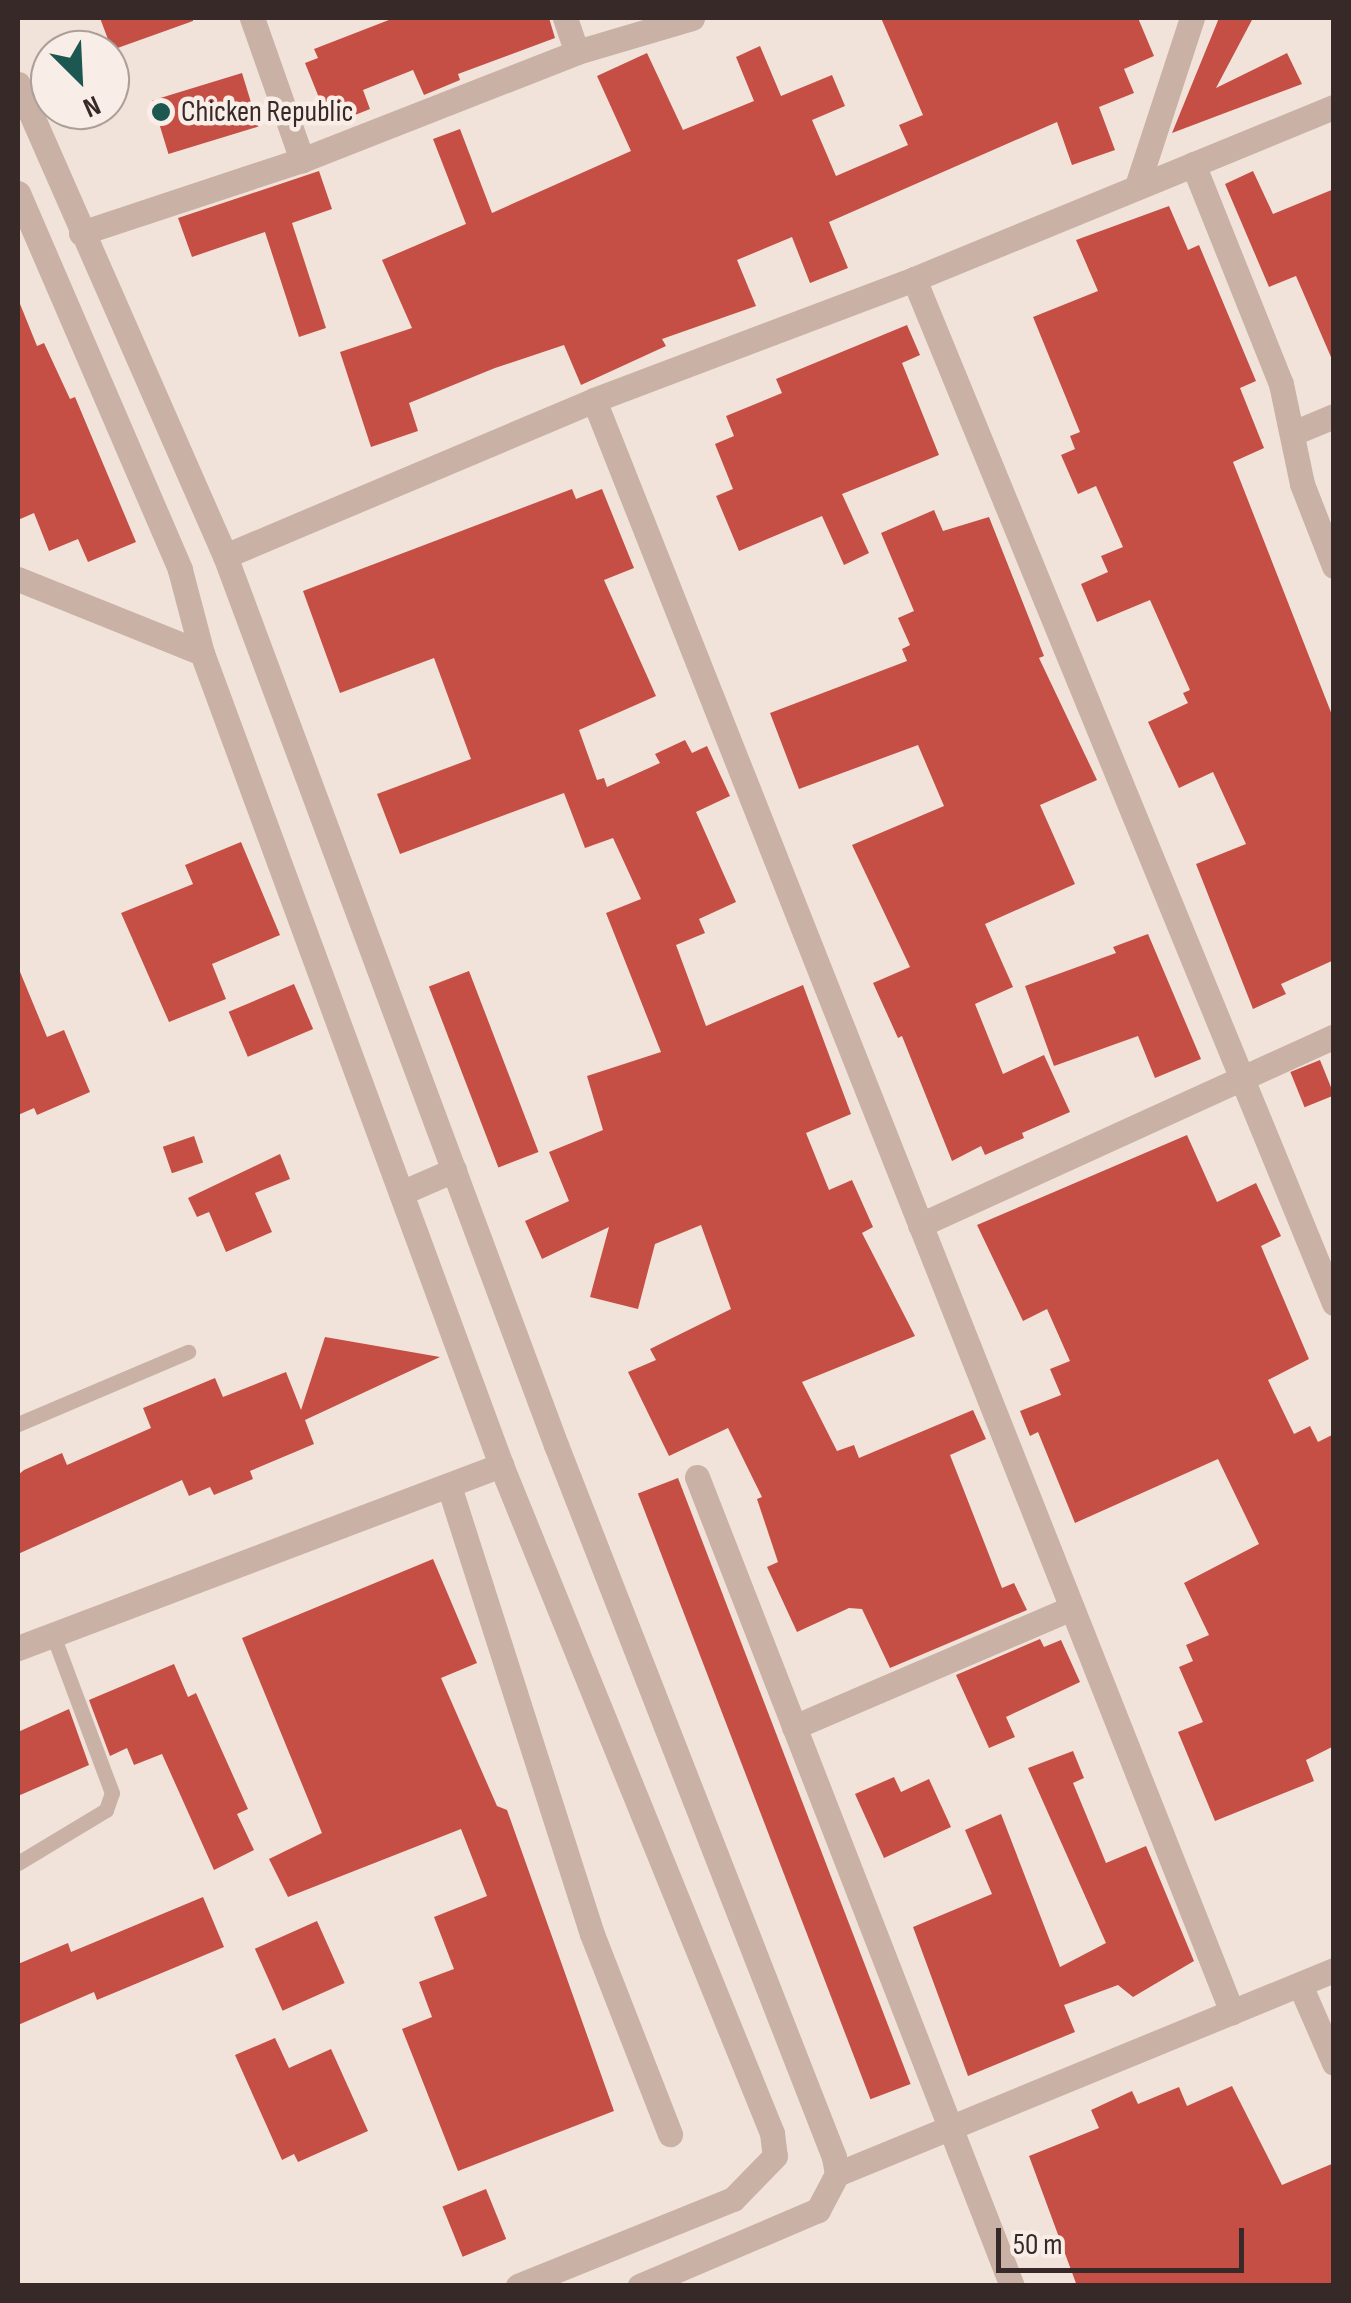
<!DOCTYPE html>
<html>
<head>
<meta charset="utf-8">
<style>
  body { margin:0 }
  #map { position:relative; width:1351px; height:2303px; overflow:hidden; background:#f1e3da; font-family:"Sofia Sans Condensed",sans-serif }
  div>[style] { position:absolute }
  .building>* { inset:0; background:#c54f44; transform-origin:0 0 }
  .service>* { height:15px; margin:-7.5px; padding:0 7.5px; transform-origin:7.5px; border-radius:7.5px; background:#c9b1a6 }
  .minor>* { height:25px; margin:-12.5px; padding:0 12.5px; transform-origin:12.5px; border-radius:12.5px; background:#c9b1a6 }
  .tertiary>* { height:25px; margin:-12.5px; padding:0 12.5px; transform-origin:12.5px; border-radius:12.5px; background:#c9b1a6 }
  .dots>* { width:28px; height:28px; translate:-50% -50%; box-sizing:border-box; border:5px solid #f9eee7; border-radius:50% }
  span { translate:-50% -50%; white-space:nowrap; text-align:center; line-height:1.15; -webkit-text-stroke:9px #f9eee7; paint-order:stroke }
  .poi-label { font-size:30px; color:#362927 }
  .left { translate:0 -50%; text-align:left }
  .frame { position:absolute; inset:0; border:20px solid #362927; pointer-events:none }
  .north { position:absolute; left:30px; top:30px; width:100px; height:100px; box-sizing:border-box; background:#f9eee7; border:2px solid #ab9f9a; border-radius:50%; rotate:156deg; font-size:28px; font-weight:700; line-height:40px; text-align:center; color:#362927 }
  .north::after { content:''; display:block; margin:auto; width:35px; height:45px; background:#1d5752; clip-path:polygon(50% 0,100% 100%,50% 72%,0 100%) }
  .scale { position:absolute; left:996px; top:2228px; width:248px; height:45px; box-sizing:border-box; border:5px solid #362927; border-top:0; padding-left:12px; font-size:30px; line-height:35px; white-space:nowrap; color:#362927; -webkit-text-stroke:8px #f9eee7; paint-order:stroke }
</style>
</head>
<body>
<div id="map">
  <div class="building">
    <i style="clip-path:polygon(100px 18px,193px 18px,193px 21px,112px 50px)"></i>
    <i style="clip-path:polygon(394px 18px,549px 18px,555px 38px,458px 74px,460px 80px,424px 95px,413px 70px,363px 90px,370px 109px,330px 125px,305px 63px,318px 58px,314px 49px)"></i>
    <i style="clip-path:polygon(881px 18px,1138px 18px,1154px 56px,1124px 69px,1134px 93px,1099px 107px,1115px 150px,1072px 165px,1057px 122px,829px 222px,848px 268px,810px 283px,792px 237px,737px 260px,756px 306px,662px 339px,666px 346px,581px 385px,564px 345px,495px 368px,409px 403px,418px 431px,371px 447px,340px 352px,412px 328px,382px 260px,466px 224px,433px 139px,460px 129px,492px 213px,631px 151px,597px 76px,647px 53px,683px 130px,754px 101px,736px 57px,760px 46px,781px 96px,832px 75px,845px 106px,812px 120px,836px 176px,908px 145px,899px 125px,923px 115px)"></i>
    <i style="clip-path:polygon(1219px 18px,1253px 18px,1216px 88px,1287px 53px,1302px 84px,1172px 133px)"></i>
    <i style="left:242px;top:73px;width:56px;height:94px;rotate:73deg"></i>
    <i style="clip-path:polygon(319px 171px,332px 209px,292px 223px,326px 328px,299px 337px,265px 232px,192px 257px,178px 218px)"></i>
    <i style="clip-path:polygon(1253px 171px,1273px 214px,1334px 189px,1334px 364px,1296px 276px,1269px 287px,1225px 184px)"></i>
    <i style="clip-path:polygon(1169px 206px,1188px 250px,1199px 245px,1256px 381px,1240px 388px,1264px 448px,1233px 462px,1334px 720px,1334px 960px,1281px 984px,1286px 994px,1253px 1009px,1196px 864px,1246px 844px,1213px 772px,1179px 788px,1148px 722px,1188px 703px,1183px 693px,1190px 690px,1150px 600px,1097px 622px,1081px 584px,1108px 572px,1101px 556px,1123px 547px,1096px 486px,1078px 494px,1061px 455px,1075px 449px,1070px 436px,1080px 432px,1033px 317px,1098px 291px,1076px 240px)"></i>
    <i style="clip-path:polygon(18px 299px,37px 346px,44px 343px,70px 399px,75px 397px,136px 542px,88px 562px,78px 539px,49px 551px,34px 513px,18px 520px)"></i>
    <i style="clip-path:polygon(907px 325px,920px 355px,902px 363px,939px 455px,842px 494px,869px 553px,844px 565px,822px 516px,739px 551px,716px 496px,733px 489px,715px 444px,734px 436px,726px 416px,782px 393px,776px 379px)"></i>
    <i style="clip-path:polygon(572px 489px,576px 499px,602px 489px,634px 568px,604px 580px,656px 696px,579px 730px,597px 780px,604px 778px,607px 787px,660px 763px,655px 754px,685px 740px,692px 753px,707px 746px,730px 796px,696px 812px,736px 902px,699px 919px,705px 933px,676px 945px,706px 1026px,803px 985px,851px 1114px,806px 1133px,829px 1190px,852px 1180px,873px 1227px,862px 1233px,915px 1336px,802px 1382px,837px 1451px,854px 1445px,859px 1458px,973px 1410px,986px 1439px,950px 1455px,1002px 1588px,1014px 1583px,1027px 1610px,890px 1668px,862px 1609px,849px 1608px,797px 1632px,767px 1567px,778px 1562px,757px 1499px,762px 1497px,728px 1428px,669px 1456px,628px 1372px,656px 1360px,650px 1349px,731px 1309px,701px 1225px,655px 1244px,638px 1309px,590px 1297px,609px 1227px,542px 1259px,525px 1221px,569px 1201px,549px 1152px,603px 1130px,587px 1076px,661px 1052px,606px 913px,641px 899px,613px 838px,585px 848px,564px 793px,400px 854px,377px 794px,471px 759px,434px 658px,340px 693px,303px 591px)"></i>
    <i style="clip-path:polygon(934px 510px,943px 531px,989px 517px,1044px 656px,1039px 658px,1097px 780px,1040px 805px,1075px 884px,985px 924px,1013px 987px,975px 1004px,1003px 1074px,1044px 1055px,1070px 1112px,1022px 1133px,1024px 1138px,985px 1155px,981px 1146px,952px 1161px,902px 1036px,898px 1038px,873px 983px,910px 967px,852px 845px,944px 806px,918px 745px,799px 789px,770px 713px,907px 661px,902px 649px,910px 645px,898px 618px,914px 611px,881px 533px)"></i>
    <i style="clip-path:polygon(241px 842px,280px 935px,212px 964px,226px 999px,169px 1022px,121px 913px,193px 884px,185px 865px)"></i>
    <i style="clip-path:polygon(1148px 934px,1201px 1059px,1155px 1078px,1138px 1036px,1054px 1066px,1025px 986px,1116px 953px,1113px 947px)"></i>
    <i style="clip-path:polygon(18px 967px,47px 1037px,64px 1030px,90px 1092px,37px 1115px,34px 1108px,18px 1115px)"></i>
    <i style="left:469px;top:971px;width:194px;height:43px;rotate:69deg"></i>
    <i style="left:294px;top:984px;width:49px;height:71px;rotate:67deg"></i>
    <i style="left:1320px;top:1060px;width:38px;height:32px;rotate:68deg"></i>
    <i style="clip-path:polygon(1187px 1135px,1217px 1202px,1256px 1183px,1281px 1236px,1261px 1246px,1309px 1359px,1268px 1380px,1294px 1434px,1310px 1426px,1318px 1442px,1334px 1434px,1334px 1746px,1306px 1760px,1314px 1781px,1215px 1821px,1178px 1732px,1203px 1722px,1179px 1667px,1193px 1661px,1186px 1645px,1209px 1635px,1184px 1583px,1259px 1544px,1218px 1459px,1075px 1523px,1038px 1432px,1030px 1436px,1020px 1411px,1061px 1395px,1050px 1369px,1070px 1361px,1047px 1309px,1023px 1321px,977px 1225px)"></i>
    <i style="left:194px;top:1136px;width:28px;height:33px;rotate:71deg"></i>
    <i style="clip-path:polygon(280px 1154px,290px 1179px,255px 1193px,272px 1232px,226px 1252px,209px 1212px,197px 1217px,188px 1198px)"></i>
    <i style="clip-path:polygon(325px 1337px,440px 1357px,305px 1420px,314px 1444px,250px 1471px,253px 1479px,214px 1495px,210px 1487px,189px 1496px,182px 1480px,18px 1554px,18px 1475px,24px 1470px,62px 1453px,67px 1465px,151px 1428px,143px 1408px,215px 1378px,223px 1397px,286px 1372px,301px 1410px)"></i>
    <i style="left:678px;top:1478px;width:649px;height:43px;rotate:69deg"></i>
    <i style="clip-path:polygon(433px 1559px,477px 1663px,441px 1678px,497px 1806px,507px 1810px,614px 2111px,458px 2171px,402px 2029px,432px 2017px,419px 1982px,454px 1969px,434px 1917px,487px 1896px,461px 1829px,288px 1897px,269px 1859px,322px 1833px,242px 1638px)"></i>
    <i style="clip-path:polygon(1040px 1639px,1044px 1647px,1061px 1640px,1080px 1682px,1006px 1717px,1015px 1737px,989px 1748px,956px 1675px)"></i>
    <i style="clip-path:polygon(174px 1664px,188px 1697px,196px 1693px,248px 1809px,237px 1814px,254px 1850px,214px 1870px,162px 1754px,134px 1765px,127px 1748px,110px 1756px,89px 1700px)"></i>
    <i style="clip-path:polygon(69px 1709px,89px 1765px,18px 1796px,18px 1732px)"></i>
    <i style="clip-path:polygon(1073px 1751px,1084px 1778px,1073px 1783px,1106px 1863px,1146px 1846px,1194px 1961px,1133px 1997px,1118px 1985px,1064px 2005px,1075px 2032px,968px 2076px,913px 1927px,992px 1894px,965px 1830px,1001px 1814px,1060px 1967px,1106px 1943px,1028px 1768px)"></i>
    <i style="clip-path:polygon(894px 1777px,901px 1792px,929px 1779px,951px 1827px,884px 1858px,855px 1794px)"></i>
    <i style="clip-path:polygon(203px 1897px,224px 1947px,97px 2000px,94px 1992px,18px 2025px,18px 1964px,68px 1943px,71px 1952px)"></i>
    <i style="left:317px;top:1921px;width:68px;height:68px;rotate:66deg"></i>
    <i style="clip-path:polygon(275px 2038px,289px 2068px,331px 2049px,368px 2131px,298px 2162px,294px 2154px,282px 2160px,235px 2055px)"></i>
    <i style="clip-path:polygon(1232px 2086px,1282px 2185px,1334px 2163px,1334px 2286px,1077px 2286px,1029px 2156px,1099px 2128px,1091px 2110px,1132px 2091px,1138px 2104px,1179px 2087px,1187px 2106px)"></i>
    <i style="left:486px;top:2189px;width:54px;height:47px;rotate:68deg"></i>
  </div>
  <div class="service">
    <i style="left:18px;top:1424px;width:185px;rotate:-23deg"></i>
    <i style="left:18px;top:1863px;width:103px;rotate:-31.1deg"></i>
    <i style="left:106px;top:1810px;width:18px;rotate:-71deg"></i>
    <i style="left:112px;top:1793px;width:169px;rotate:-110.5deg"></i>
  </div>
  <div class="minor">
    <i style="left:252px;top:18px;width:151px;rotate:70.6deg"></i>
    <i style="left:565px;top:18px;width:36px;rotate:71deg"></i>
    <i style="left:1193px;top:164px;width:237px;rotate:68.2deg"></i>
    <i style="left:1281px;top:384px;width:102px;rotate:78.1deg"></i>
    <i style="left:1302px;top:484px;width:88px;rotate:68.7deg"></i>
    <i style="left:1137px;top:186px;width:177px;rotate:-71.9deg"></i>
    <i style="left:81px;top:233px;width:233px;rotate:-18.3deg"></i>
    <i style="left:302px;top:160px;width:295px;rotate:-21.4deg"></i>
    <i style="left:577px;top:52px;width:120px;rotate:-16.5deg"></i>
    <i style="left:914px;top:279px;width:1107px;rotate:67.7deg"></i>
    <i style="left:594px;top:400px;width:1734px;rotate:68.41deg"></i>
    <i style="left:1293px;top:433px;width:44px;rotate:-22.5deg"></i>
    <i style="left:225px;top:556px;width:401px;rotate:-22.9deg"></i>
    <i style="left:594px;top:400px;width:342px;rotate:-20.7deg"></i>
    <i style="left:914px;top:279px;width:454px;rotate:-22.3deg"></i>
    <i style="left:18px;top:579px;width:198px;rotate:21.9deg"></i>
    <i style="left:920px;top:1225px;width:455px;rotate:-24.5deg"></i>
    <i style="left:697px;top:1477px;width:868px;rotate:68.73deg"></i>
    <i style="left:449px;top:1486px;width:470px;rotate:72.3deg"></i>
    <i style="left:592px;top:1934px;width:215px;rotate:68.7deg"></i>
    <i style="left:18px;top:1648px;width:517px;rotate:-20.75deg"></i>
    <i style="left:794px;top:1727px;width:302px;rotate:-23.2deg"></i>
    <i style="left:1300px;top:1985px;width:85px;rotate:66.4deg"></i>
    <i style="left:837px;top:2174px;width:537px;rotate:-22.32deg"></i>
  </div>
  <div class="tertiary">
    <i style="left:18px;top:84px;width:515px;rotate:66.32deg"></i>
    <i style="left:225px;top:556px;width:949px;rotate:69.58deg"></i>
    <i style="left:556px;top:1445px;width:764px;rotate:68.67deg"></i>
    <i style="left:834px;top:2157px;width:17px;rotate:80deg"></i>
    <i style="left:837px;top:2174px;width:41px;rotate:117.8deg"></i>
    <i style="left:818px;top:2210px;width:194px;rotate:156.9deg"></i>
    <i style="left:18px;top:193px;width:410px;rotate:66.7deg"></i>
    <i style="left:180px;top:570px;width:86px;rotate:75.2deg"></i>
    <i style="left:202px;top:653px;width:865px;rotate:69.78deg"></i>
    <i style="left:501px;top:1465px;width:721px;rotate:67.92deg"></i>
    <i style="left:772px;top:2133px;width:23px;rotate:83deg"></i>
    <i style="left:775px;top:2156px;width:60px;rotate:134.3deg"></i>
    <i style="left:733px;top:2199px;width:232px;rotate:158deg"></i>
    <i style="left:401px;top:1193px;width:58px;rotate:-23.5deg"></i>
  </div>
  <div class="dots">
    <i style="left:161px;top:112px;background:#1d5752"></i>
  </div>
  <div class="poi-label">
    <span class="left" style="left:181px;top:112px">Chicken Republic</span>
  </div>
  <div class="frame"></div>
  <div class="north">N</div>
  <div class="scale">50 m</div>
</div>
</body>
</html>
